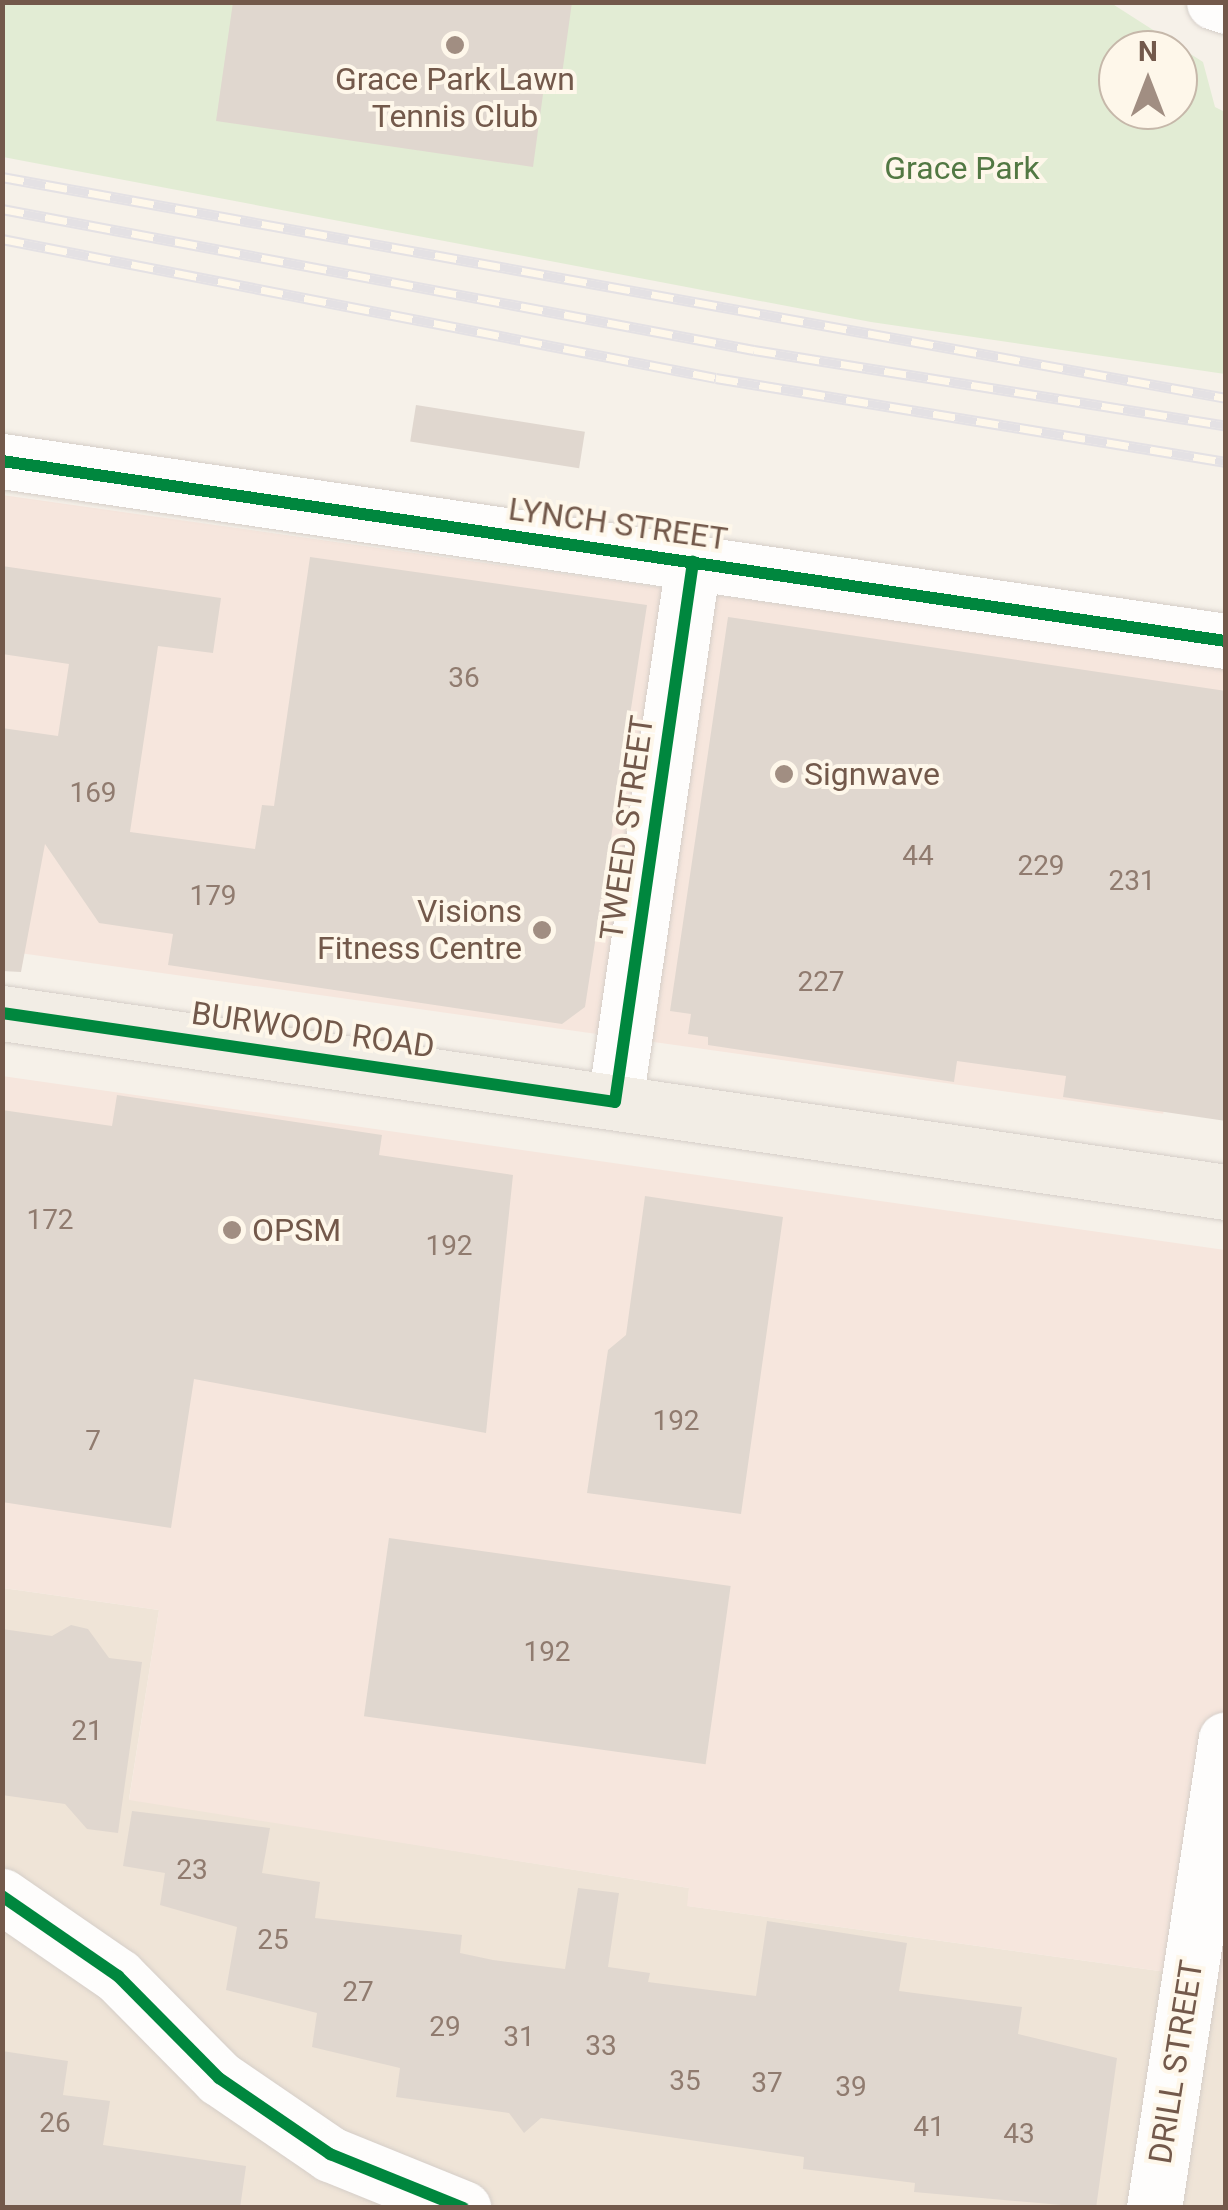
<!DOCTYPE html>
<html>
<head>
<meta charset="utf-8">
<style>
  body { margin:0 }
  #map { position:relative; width:1228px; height:2210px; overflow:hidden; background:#f6f1e9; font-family:Roboto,sans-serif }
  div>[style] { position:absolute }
  .residential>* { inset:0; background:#efe4d7 }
  .commercial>* { inset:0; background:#f6e6dd; transform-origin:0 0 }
  .green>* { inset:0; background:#e2ecd4 }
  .building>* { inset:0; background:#e0d7cf; transform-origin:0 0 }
  .roads { filter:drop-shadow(0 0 2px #d5cec8) drop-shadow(0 0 2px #d5cec8) }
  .minor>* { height:55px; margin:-27.5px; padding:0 27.5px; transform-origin:27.5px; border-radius:27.5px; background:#fefdfc }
  .major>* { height:55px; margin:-27.5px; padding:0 27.5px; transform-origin:27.5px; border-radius:27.5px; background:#f2ede5 }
  .rail>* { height:11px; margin-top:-5.5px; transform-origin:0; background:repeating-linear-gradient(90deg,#fef7ea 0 22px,#e4e1e4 0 44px); box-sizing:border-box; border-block:2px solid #e4e1e4 }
  .cycleway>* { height:12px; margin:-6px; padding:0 6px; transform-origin:6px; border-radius:6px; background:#00873e }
  .dots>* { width:28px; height:28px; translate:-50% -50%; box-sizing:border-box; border:5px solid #fef7ea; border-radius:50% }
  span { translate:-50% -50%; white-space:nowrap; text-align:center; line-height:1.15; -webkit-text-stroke:8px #fef7ea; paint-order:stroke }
  .number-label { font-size:28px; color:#907b6f }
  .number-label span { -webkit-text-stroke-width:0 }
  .poi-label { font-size:32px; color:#73594b }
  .left { translate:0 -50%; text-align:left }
  .right { translate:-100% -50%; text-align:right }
  .park-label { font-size:32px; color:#527843 }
  .street-label { font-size:32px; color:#73594b }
  .frame { position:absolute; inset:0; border:5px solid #73594b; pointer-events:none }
  .north { position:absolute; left:1098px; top:30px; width:100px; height:100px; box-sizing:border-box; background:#fef7ea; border:2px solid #c6b8aa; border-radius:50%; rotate:0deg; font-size:28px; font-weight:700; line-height:40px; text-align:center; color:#73594b }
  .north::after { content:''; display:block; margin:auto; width:35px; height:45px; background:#a18e82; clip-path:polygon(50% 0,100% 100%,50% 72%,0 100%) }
</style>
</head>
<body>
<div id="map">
  <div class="residential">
    <i style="clip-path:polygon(3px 1588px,159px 1610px,129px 1799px,689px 1888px,688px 1906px,1225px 1980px,1225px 2207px,3px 2208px)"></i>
  </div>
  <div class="commercial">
    <i style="left:2px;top:495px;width:1236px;height:451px;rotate:8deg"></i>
    <i style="clip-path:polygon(2px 1076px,1225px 1250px,1225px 1980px,687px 1906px,689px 1888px,129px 1800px,159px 1610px,3px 1588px)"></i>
  </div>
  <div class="green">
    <i style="clip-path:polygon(evenodd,2px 3px,1111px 3px,1203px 62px,1215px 107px,1225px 112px,1225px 374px,871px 322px,3px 157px,2px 3px,1118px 50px,1178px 50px,1178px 110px,1118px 110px,1118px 50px)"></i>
  </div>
  <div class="building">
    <i style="clip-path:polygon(233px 2px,572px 2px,560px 89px,544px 87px,533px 167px,216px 121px)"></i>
    <i style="left:416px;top:405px;width:171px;height:37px;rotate:9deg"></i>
    <i style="clip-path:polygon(310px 557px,647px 605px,585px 1007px,562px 1024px,168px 965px,173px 934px,99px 923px,45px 844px,21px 972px,2px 971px,2px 728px,58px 736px,69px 664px,2px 654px,2px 566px,221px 598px,213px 653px,158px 646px,130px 832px,255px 849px,262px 805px,274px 806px)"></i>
    <i style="clip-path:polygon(728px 617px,1226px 691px,1226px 1121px,1063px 1097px,1066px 1076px,957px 1061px,954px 1082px,708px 1045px,708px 1037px,688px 1034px,691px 1014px,670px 1011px)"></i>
    <i style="clip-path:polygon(117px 1095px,382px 1135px,379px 1155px,513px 1175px,486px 1433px,194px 1379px,171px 1528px,2px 1502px,2px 1110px,112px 1126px)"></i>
    <i style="clip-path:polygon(645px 1196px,783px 1217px,741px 1514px,587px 1493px,608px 1350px,626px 1335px)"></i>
    <i style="left:389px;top:1538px;width:345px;height:180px;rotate:8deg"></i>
    <i style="clip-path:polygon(71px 1625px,88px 1629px,109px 1658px,142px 1662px,118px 1833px,87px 1829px,65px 1804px,2px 1795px,2px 1629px,52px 1636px)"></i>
    <i style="clip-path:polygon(132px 1811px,270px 1828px,262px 1873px,320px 1882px,315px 1918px,462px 1935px,460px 1953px,493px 1960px,565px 1969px,578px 1888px,619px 1893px,608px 1967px,650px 1973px,648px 1982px,756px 1996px,767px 1921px,907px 1943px,899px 1991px,1022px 2007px,1018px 2034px,1117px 2058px,1096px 2208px,914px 2192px,915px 2183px,803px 2169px,804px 2157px,541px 2118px,524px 2133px,509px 2113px,396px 2097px,400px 2068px,312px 2047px,317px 2013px,226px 1990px,237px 1927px,160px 1905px,165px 1873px,123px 1866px)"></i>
    <i style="clip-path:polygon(2px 2051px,68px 2061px,63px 2095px,110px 2101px,103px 2145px,246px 2166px,240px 2208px,2px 2208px)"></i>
  </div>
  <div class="roads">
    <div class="minor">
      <i style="left:1214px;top:2px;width:13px;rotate:18deg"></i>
      <i style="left:2px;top:461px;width:1237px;rotate:8.37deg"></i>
      <i style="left:615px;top:1102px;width:546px;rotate:-81.78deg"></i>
      <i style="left:2px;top:1896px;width:141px;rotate:34.6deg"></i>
      <i style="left:118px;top:1976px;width:144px;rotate:45.3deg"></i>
      <i style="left:219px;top:2078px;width:135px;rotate:34.4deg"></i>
      <i style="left:330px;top:2154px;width:144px;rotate:22.1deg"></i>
      <i style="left:1154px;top:2208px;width:474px;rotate:-81.3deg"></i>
    </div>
    <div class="major">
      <i style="left:2px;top:1013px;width:1237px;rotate:8.32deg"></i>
    </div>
  </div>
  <div class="rail">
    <i style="left:2px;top:177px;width:1244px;rotate:10.23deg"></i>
    <i style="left:2px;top:209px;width:765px;rotate:10.62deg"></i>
    <i style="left:754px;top:350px;width:478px;rotate:9.1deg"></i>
    <i style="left:2px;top:239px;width:727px;rotate:11.02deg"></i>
    <i style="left:716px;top:378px;width:517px;rotate:9.35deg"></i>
  </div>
  <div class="cycleway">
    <i style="left:2px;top:461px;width:1237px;rotate:8.37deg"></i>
    <i style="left:2px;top:1013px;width:619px;rotate:8.26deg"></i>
    <i style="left:615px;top:1102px;width:546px;rotate:-81.78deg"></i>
    <i style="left:2px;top:1896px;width:141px;rotate:34.6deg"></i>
    <i style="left:118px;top:1976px;width:144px;rotate:45.3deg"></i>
    <i style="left:219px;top:2078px;width:135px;rotate:34.4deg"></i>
    <i style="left:330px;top:2154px;width:144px;rotate:22.1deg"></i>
  </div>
  <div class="dots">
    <i style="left:455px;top:45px;background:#a18e82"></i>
    <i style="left:784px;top:774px;background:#a18e82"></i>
    <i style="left:542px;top:930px;background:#a18e82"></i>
    <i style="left:232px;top:1230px;background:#a18e82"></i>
  </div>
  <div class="number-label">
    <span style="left:464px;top:678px">36</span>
    <span style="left:93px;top:793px">169</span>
    <span style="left:918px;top:856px">44</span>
    <span style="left:1041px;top:866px">229</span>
    <span style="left:1132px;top:881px">231</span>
    <span style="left:213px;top:896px">179</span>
    <span style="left:821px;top:982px">227</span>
    <span style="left:50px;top:1220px">172</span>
    <span style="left:449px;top:1246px">192</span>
    <span style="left:676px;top:1421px">192</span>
    <span style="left:93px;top:1441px">7</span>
    <span style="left:547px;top:1652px">192</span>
    <span style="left:87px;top:1731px">21</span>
    <span style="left:192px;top:1870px">23</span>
    <span style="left:273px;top:1940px">25</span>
    <span style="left:358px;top:1992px">27</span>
    <span style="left:445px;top:2027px">29</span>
    <span style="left:519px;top:2037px">31</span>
    <span style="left:601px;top:2046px">33</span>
    <span style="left:685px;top:2081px">35</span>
    <span style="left:767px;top:2083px">37</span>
    <span style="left:851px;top:2087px">39</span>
    <span style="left:55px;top:2123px">26</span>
    <span style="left:929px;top:2127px">41</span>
    <span style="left:1019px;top:2134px">43</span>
  </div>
  <div class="poi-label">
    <span style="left:455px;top:98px">Grace Park Lawn<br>Tennis Club</span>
    <span class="left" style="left:804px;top:774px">Signwave</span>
    <span class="right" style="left:522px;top:930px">Visions<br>Fitness Centre</span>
    <span class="left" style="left:252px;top:1230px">OPSM</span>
  </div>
  <div class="park-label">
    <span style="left:962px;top:168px">Grace Park</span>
  </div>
  <div class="street-label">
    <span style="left:618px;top:524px;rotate:8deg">LYNCH STREET</span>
    <span style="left:627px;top:828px;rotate:-82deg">TWEED STREET</span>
    <span style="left:313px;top:1030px;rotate:8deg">BURWOOD ROAD</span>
    <span style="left:1176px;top:2062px;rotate:-81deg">DRILL STREET</span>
  </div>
  <div class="frame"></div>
  <div class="north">N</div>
</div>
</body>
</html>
